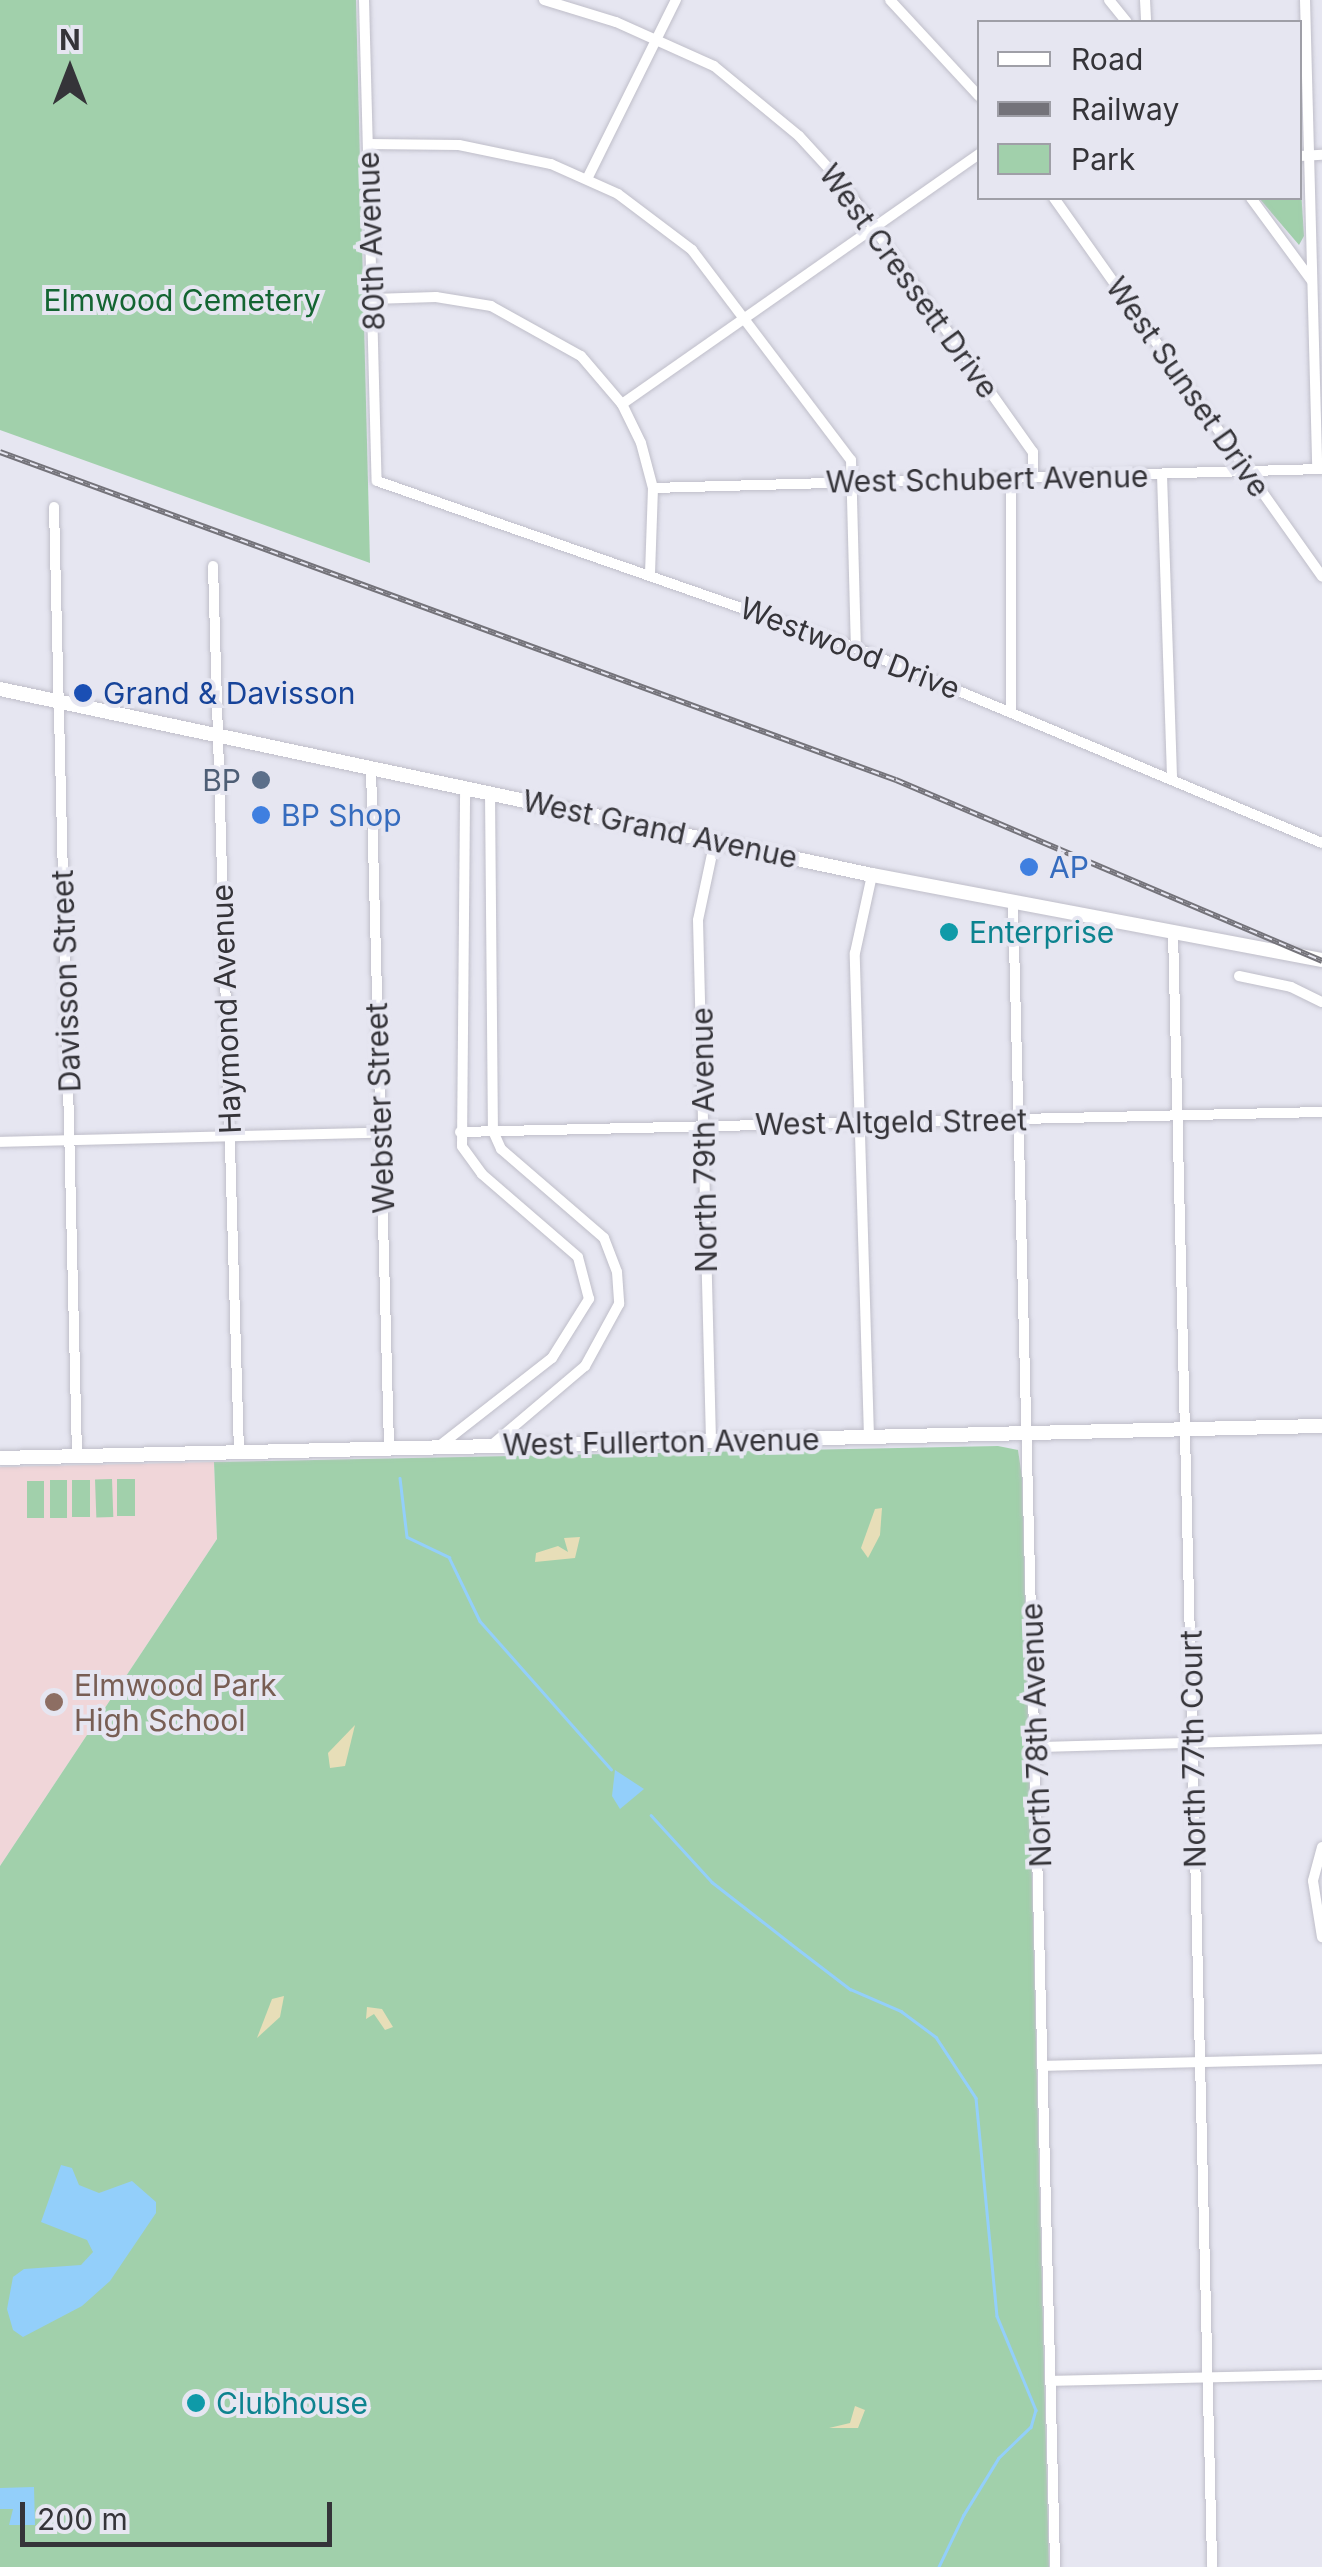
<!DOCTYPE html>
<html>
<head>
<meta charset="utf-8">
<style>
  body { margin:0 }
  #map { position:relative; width:1322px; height:2567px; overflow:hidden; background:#e6e6f1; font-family:Inter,sans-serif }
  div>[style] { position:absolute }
  .education>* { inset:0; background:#f0d6d9 }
  .green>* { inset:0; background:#a1d0ab; transform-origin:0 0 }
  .sand>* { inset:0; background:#e7deb8 }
  .water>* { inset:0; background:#93cffa }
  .stream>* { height:2.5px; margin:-1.25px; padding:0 1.25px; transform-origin:1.25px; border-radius:1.25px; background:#93cffa }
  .roads { filter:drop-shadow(0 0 2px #bfbec9) drop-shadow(0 0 2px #bfbec9) }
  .street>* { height:10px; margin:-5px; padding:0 5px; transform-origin:5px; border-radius:5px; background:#fff }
  .secondary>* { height:14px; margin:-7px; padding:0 7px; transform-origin:7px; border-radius:7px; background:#fff }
  .rail>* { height:6px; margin-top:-3px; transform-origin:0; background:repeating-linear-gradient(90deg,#e6e6f1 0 8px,#74737a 0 16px); box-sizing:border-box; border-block:2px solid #74737a }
  .dots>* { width:28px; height:28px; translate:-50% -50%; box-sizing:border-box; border:5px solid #e6e6f1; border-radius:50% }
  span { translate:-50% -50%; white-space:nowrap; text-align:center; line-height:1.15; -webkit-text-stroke:8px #e6e6f1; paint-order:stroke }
  .street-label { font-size:30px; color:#353439 }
  .park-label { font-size:30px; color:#146532 }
  .transit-label { font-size:30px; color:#164399 }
  .left { translate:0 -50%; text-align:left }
  .service-label { font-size:30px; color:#4e5e75 }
  .right { translate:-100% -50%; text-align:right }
  .shop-label { font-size:30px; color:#366cbe }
  .culture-label { font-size:30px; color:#0d838f }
  .education-label { font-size:30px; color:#785e54 }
  .legend { position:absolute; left:977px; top:20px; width:325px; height:180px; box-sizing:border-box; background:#e6e6f1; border:2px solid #9f9fa7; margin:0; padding:12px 18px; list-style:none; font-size:30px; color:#353439 }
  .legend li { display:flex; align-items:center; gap:20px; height:50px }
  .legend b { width:50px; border:2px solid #9f9fa7 }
  .north { position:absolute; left:20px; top:20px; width:100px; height:100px; -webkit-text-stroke:8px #e6e6f1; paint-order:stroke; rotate:0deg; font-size:28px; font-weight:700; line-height:40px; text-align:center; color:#353439 }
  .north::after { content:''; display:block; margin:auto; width:35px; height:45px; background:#353439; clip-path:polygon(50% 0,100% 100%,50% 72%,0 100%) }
  .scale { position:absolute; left:20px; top:2502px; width:312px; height:45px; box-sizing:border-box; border:5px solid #353439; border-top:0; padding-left:12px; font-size:30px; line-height:35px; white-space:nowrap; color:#353439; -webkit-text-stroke:8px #e6e6f1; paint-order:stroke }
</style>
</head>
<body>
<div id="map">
  <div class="education">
    <i style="clip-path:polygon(214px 1462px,217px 1539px,0 1866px,0 1467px)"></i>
  </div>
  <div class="green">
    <i style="clip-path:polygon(0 0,356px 0,370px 563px,0 430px)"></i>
    <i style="clip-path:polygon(1300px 174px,1304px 236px,1299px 245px,1259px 198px,1300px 198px)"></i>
    <i style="clip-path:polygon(998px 1446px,1018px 1450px,1022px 1477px,1049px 2567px,0 2567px,0 1866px,217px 1539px,214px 1462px)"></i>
    <i style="left:112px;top:1479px;width:38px;height:17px;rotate:88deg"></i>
    <i style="left:117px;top:1479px;width:18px;height:37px"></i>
    <i style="left:50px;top:1480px;width:17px;height:38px"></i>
    <i style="left:72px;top:1480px;width:18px;height:37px"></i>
    <i style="left:27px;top:1481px;width:17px;height:37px"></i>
  </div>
  <div class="sand">
    <i style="clip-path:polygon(882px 1508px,880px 1535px,868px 1558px,861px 1548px,875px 1509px)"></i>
    <i style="clip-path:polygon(580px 1537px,575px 1558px,535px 1562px,536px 1553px,558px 1546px,568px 1552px,564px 1538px)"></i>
    <i style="clip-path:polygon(355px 1725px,345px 1766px,330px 1768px,328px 1753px)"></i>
    <i style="clip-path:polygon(284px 1996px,280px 2017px,257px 2038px,272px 1999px)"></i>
    <i style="clip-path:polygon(367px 2007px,382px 2009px,393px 2027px,385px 2030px,374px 2014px,366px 2019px)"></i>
    <i style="clip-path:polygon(855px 2406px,865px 2410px,858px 2428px,829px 2428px,850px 2423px)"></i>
  </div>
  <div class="water">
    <i style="clip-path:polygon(615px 1770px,644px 1789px,620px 1809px,612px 1796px)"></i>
    <i style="clip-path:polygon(61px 2165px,72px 2168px,79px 2185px,99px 2193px,132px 2181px,156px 2202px,156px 2213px,110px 2281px,82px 2306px,23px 2337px,13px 2330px,7px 2309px,13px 2277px,24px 2269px,81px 2265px,93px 2252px,87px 2240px,41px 2222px)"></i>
    <i style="clip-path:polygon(34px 2487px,35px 2525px,9px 2525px,13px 2509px,0 2509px,0 2488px)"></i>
  </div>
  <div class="stream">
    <i style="left:400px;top:1478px;width:59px;rotate:83.2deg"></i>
    <i style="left:407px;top:1537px;width:47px;rotate:25.5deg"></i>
    <i style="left:449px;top:1557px;width:71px;rotate:64.2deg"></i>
    <i style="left:480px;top:1621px;width:198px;rotate:48.5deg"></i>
    <i style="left:651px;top:1815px;width:91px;rotate:47.7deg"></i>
    <i style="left:712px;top:1882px;width:99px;rotate:38deg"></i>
    <i style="left:790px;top:1943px;width:76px;rotate:37.5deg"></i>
    <i style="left:850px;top:1989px;width:56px;rotate:23.3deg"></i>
    <i style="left:901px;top:2011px;width:44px;rotate:36.6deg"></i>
    <i style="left:936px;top:2037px;width:73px;rotate:56.7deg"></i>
    <i style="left:976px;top:2098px;width:219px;rotate:84.5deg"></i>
    <i style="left:997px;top:2316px;width:102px;rotate:67.5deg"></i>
    <i style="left:1036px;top:2410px;width:18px;rotate:106deg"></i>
    <i style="left:1031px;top:2427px;width:45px;rotate:135.9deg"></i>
    <i style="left:999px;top:2458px;width:67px;rotate:121.6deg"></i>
    <i style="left:964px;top:2515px;width:58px;rotate:115.7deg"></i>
  </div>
  <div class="roads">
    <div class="street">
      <i style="left:364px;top:0;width:481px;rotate:88.5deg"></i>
      <i style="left:377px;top:481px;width:507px;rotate:19.22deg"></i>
      <i style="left:856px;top:648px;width:505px;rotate:22.71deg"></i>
      <i style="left:544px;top:0;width:75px;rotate:17deg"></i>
      <i style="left:616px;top:22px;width:107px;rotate:24.2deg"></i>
      <i style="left:714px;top:66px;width:110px;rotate:39.5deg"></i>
      <i style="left:799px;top:136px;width:65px;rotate:47.5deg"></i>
      <i style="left:843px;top:184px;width:329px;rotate:54.7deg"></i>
      <i style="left:1033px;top:452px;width:24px;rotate:90deg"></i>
      <i style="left:890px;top:0;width:131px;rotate:47.2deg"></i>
      <i style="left:1109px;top:0;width:28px;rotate:51deg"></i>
      <i style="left:1145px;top:0;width:22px;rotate:87deg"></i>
      <i style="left:1305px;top:0;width:469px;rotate:88.5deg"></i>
      <i style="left:368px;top:144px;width:91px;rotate:0.6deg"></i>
      <i style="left:459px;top:145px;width:94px;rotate:11.7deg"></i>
      <i style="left:551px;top:164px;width:73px;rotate:24.1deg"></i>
      <i style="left:618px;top:194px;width:93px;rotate:37.1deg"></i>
      <i style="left:692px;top:250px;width:263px;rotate:52.9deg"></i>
      <i style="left:851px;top:460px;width:188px;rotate:88.5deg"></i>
      <i style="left:1300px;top:156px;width:22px;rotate:-3deg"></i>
      <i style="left:588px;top:177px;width:198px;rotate:-63.6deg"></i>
      <i style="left:1054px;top:198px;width:464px;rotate:54.7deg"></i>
      <i style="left:1251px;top:198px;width:103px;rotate:53.7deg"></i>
      <i style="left:372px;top:299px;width:64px;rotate:-1.8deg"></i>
      <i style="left:436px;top:297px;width:56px;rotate:9.3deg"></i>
      <i style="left:491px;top:306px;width:103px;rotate:29.1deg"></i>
      <i style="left:581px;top:356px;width:63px;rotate:49.5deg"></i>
      <i style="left:622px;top:404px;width:43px;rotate:64deg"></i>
      <i style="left:641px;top:443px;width:47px;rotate:75.1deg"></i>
      <i style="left:653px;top:488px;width:86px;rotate:92deg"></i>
      <i style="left:622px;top:404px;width:436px;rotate:-35deg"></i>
      <i style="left:1162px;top:475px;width:304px;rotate:88.1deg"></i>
      <i style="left:653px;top:488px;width:669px;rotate:-1.63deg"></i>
      <i style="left:54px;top:507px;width:949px;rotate:88.61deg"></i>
      <i style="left:213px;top:566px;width:886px;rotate:88.32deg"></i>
      <i style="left:1011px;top:710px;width:234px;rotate:-90deg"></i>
      <i style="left:371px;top:768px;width:680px;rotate:88.48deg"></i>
      <i style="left:490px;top:793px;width:338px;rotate:89.5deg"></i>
      <i style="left:493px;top:1131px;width:20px;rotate:66deg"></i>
      <i style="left:501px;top:1149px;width:136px;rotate:40.8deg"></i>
      <i style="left:604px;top:1238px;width:36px;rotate:69deg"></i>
      <i style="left:617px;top:1272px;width:32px;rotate:86deg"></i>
      <i style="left:619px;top:1304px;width:71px;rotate:118.7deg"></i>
      <i style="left:585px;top:1366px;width:122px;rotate:139.7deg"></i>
      <i style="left:1013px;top:903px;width:1665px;rotate:88.55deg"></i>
      <i style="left:1173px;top:931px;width:1636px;rotate:88.63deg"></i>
      <i style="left:1239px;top:976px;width:53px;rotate:11.9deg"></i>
      <i style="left:1291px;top:987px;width:34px;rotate:26deg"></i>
      <i style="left:460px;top:1132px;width:862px;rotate:-1.33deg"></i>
      <i style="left:0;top:1142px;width:380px;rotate:-1.4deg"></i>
      <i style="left:869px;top:1437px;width:484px;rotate:-91.7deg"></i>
      <i style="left:855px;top:953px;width:80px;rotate:-77.7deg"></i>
      <i style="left:711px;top:1441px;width:521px;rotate:-91.43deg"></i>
      <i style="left:698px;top:920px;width:82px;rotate:-78deg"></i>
      <i style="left:438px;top:1447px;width:145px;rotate:-38deg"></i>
      <i style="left:552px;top:1358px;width:70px;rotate:-57.9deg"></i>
      <i style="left:589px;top:1299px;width:43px;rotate:-104.7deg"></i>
      <i style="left:578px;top:1257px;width:127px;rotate:-139.2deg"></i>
      <i style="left:482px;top:1174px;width:34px;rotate:-126deg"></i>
      <i style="left:462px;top:1146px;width:358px;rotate:-89.5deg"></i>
      <i style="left:1037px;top:1747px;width:285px;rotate:-1.6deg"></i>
      <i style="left:1322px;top:1847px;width:35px;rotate:105deg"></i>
      <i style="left:1313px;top:1881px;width:57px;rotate:80.9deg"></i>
      <i style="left:1044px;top:2066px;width:278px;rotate:-1.4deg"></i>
      <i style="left:1051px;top:2381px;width:271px;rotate:-1.3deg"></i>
    </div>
    <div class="secondary">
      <i style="left:0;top:689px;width:892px;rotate:12.04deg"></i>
      <i style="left:872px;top:875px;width:458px;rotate:10.7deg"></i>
      <i style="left:0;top:1458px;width:1322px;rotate:-1.39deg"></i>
    </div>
  </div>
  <div class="rail">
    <i style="left:0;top:452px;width:954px;rotate:20.11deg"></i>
    <i style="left:896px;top:780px;width:463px;rotate:23deg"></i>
  </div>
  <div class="dots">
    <i style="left:83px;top:693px;background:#1a4fb4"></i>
    <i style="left:261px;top:780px;background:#5c6f8a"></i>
    <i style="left:261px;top:815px;background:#3f7fe0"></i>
    <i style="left:1029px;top:867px;background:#3f7fe0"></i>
    <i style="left:949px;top:932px;background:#0f9aa8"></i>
    <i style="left:54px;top:1702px;background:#8d6e63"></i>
    <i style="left:196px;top:2403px;background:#0f9aa8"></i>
  </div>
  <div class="street-label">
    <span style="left:371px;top:241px;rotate:-92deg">80th Avenue</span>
    <span style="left:909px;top:281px;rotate:54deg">West Cressett Drive</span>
    <span style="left:1188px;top:387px;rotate:55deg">West Sunset Drive</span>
    <span style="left:987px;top:479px;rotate:-1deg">West Schubert Avenue</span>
    <span style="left:850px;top:648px;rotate:21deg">Westwood Drive</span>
    <span style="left:660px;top:829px;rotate:12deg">West Grand Avenue</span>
    <span style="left:66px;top:981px;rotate:-92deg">Davisson Street</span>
    <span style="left:226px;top:1009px;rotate:-92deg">Haymond Avenue</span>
    <span style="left:380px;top:1108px;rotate:-92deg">Webster Street</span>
    <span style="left:891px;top:1122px;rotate:-1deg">West Altgeld Street</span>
    <span style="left:704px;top:1140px;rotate:-91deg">North 79th Avenue</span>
    <span style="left:661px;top:1442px;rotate:-1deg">West Fullerton Avenue</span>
    <span style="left:1036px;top:1735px;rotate:-92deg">North 78th Avenue</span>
    <span style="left:1193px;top:1749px;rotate:-91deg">North 77th Court</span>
  </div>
  <div class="park-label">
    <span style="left:182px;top:300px">Elmwood Cemetery</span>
  </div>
  <div class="transit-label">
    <span class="left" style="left:103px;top:693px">Grand &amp; Davisson</span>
  </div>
  <div class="service-label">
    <span class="right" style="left:241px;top:780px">BP</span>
  </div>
  <div class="shop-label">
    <span class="left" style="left:281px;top:815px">BP Shop</span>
    <span class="left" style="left:1049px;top:867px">AP</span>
  </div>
  <div class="culture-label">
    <span class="left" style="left:969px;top:932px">Enterprise</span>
    <span class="left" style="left:216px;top:2403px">Clubhouse</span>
  </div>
  <div class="education-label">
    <span class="left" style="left:74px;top:1702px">Elmwood Park<br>High School</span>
  </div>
  <ul class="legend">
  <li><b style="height:12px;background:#fff"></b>Road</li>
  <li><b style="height:12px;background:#74737a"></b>Railway</li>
  <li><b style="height:28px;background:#a1d0ab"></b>Park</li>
  </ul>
  <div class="north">N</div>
  <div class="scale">200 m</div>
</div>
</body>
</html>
